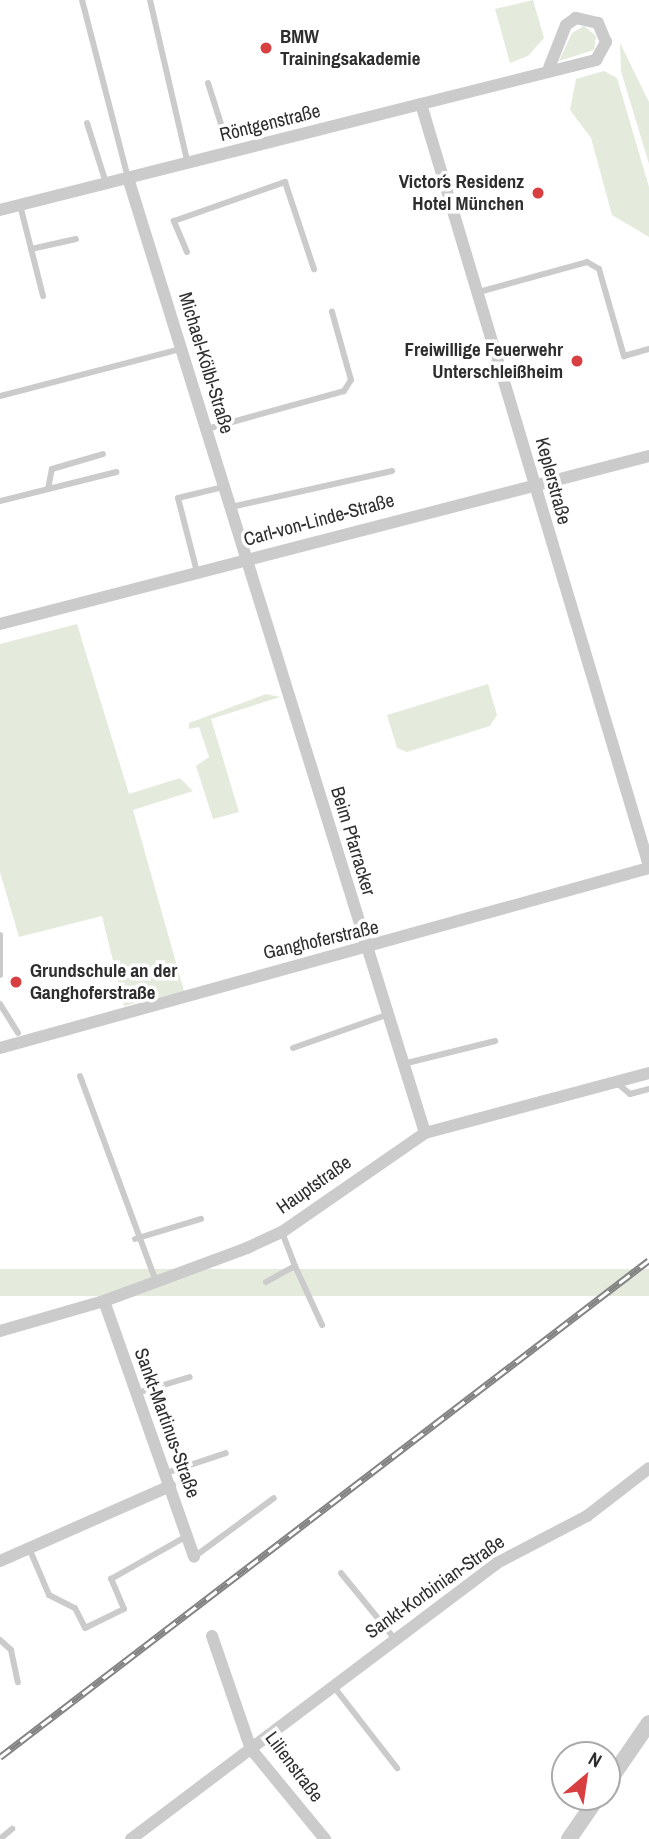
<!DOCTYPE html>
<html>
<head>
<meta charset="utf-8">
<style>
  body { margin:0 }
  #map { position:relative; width:649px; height:1839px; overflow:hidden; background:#fff; font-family:"Archivo Narrow",sans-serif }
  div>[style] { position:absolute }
  .green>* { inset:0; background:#e4ebdd; transform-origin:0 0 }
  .service>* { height:6px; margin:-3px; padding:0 3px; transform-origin:3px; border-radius:3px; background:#cbcbcb }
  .minor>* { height:12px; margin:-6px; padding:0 6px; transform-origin:6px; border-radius:6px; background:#cbcbcb }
  .tertiary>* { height:16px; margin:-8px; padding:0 8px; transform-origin:8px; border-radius:8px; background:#cbcbcb }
  .rail>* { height:7px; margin-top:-3.5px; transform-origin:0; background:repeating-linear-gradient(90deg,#fff 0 13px,#838383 0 26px); box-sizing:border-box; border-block:2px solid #838383 }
  .dots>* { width:19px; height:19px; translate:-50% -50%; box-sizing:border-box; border:4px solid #fff; border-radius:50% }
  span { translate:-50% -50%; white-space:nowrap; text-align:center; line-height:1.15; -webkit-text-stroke:7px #fff; paint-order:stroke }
  .poi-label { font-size:19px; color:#2e2e2e; font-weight:700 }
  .left { translate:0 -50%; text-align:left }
  .right { translate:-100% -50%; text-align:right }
  .street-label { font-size:19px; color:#2e2e2e }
  .north { position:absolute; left:551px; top:1741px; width:70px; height:70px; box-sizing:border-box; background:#fff; border:2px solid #ababab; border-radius:50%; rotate:29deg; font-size:19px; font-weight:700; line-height:28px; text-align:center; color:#2e2e2e }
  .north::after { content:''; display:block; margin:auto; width:24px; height:32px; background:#d73f41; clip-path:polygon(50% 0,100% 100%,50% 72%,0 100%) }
</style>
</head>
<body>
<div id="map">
  <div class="green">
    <i style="clip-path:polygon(533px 0,544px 38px,528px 56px,510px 63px,495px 9px)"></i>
    <i style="clip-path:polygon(584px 26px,596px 36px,594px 50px,559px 61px,572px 33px)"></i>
    <i style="clip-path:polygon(620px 43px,649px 102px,649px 164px,621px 71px)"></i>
    <i style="clip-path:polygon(604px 71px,617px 78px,649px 187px,649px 237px,612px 215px,591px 138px,570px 110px,576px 79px)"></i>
    <i style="clip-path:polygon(77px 624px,129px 794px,180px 778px,193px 791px,133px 810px,184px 991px,124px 1006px,102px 916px,19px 937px,0 872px,0 644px)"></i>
    <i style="clip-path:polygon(488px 684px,497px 715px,490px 726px,407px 752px,397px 748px,387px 715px)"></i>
    <i style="clip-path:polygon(266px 694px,280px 697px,211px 719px,239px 812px,213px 819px,196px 766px,209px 757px,199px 727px,189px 729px,189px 723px)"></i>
    <i style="left:649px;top:1269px;width:27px;height:817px;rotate:90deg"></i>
  </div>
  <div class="service">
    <i style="left:82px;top:0;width:184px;rotate:75.5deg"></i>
    <i style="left:150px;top:0;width:168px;rotate:77deg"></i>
    <i style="left:208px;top:83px;width:43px;rotate:72.4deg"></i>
    <i style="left:87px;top:123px;width:63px;rotate:72.4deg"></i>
    <i style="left:20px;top:205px;width:94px;rotate:75.8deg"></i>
    <i style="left:31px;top:249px;width:46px;rotate:-12.5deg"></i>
    <i style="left:187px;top:252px;width:34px;rotate:-113deg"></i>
    <i style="left:174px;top:221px;width:118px;rotate:-19.4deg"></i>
    <i style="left:285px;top:182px;width:92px;rotate:71.6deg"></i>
    <i style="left:479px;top:292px;width:112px;rotate:-15.5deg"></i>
    <i style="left:587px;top:262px;width:14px;rotate:30deg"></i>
    <i style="left:599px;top:269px;width:91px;rotate:74deg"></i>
    <i style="left:624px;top:356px;width:26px;rotate:-16deg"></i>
    <i style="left:0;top:396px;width:187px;rotate:-14.6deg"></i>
    <i style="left:207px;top:429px;width:142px;rotate:-15.5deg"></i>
    <i style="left:344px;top:391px;width:13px;rotate:-58deg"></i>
    <i style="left:351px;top:380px;width:71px;rotate:-105.6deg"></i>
    <i style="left:48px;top:489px;width:20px;rotate:-79deg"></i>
    <i style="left:52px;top:469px;width:53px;rotate:-16.4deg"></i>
    <i style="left:0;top:501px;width:120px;rotate:-14deg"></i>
    <i style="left:231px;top:507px;width:165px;rotate:-12.6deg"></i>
    <i style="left:197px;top:572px;width:76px;rotate:-104.4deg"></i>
    <i style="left:178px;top:498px;width:46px;rotate:-13.7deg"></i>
    <i style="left:0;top:935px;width:40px;rotate:90deg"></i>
    <i style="left:0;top:1004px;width:34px;rotate:58deg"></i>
    <i style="left:293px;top:1048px;width:99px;rotate:-19.5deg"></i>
    <i style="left:403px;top:1064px;width:95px;rotate:-14deg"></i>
    <i style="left:80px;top:1076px;width:219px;rotate:69.7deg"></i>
    <i style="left:617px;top:1083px;width:17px;rotate:40deg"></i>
    <i style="left:630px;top:1094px;width:20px;rotate:-15deg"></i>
    <i style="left:135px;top:1239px;width:69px;rotate:-16.9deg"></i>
    <i style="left:295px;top:1266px;width:65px;rotate:65.4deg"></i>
    <i style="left:266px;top:1282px;width:33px;rotate:-29deg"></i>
    <i style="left:295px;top:1266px;width:36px;rotate:-111deg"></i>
    <i style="left:137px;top:1393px;width:55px;rotate:-16.8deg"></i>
    <i style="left:166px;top:1473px;width:63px;rotate:-18.4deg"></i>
    <i style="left:29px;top:1548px;width:51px;rotate:66.9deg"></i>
    <i style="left:49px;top:1595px;width:29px;rotate:27deg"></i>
    <i style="left:75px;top:1608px;width:22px;rotate:63deg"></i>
    <i style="left:85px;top:1628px;width:43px;rotate:-26deg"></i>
    <i style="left:124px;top:1609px;width:33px;rotate:-113deg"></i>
    <i style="left:111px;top:1579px;width:87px;rotate:-29.5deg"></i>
    <i style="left:194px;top:1557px;width:99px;rotate:-36.4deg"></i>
    <i style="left:341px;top:1573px;width:84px;rotate:50.8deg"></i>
    <i style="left:0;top:1640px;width:15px;rotate:42deg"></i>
    <i style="left:11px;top:1650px;width:33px;rotate:78deg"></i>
    <i style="left:334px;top:1687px;width:103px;rotate:52.1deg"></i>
    <i style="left:0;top:1839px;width:16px;rotate:-40deg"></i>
  </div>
  <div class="minor">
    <i style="left:421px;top:104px;width:795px;rotate:73.34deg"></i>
    <i style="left:128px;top:178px;width:1000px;rotate:72.72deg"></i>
    <i style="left:0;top:210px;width:615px;rotate:-14.13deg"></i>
    <i style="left:596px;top:60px;width:21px;rotate:-61deg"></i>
    <i style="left:606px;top:42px;width:21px;rotate:-113deg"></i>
    <i style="left:598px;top:23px;width:23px;rotate:-167deg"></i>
    <i style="left:576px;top:18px;width:12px;rotate:145deg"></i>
    <i style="left:566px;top:25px;width:46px;rotate:111.6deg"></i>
    <i style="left:0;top:624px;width:670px;rotate:-14.51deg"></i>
    <i style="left:0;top:1048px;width:673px;rotate:-15.5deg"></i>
    <i style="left:104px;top:1301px;width:271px;rotate:70.6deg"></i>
    <i style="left:0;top:1331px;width:108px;rotate:-16.1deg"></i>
    <i style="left:104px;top:1301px;width:153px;rotate:-20.3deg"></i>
    <i style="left:247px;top:1248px;width:38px;rotate:-25deg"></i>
    <i style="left:282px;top:1232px;width:174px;rotate:-34.7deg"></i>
    <i style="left:425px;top:1133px;width:232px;rotate:-15deg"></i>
    <i style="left:0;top:1561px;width:186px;rotate:-23.8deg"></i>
    <i style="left:212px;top:1636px;width:120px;rotate:71deg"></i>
    <i style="left:251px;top:1749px;width:117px;rotate:50.6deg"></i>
    <i style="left:131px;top:1839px;width:458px;rotate:-37deg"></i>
    <i style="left:497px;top:1563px;width:102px;rotate:-27.6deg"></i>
    <i style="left:587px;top:1516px;width:78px;rotate:-37.7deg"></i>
  </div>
  <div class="tertiary">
    <i style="left:607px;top:1784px;width:74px;rotate:-55.5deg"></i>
    <i style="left:569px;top:1839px;width:51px;rotate:-55.4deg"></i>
  </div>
  <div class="rail">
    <i style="left:0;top:1757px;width:817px;rotate:-37.44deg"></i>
  </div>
  <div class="dots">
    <i style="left:266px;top:48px;background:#d73f41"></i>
    <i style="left:538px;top:193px;background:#d73f41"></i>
    <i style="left:577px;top:361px;background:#d73f41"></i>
    <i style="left:16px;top:982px;background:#d73f41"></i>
  </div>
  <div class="poi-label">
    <span class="left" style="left:280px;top:48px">BMW<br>Trainingsakademie</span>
    <span class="right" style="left:524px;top:193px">Victor´s Residenz<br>Hotel München</span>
    <span class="right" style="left:563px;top:361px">Freiwillige Feuerwehr<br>Unterschleißheim</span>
    <span class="left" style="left:30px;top:982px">Grundschule an der<br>Ganghoferstraße</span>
  </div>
  <div class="street-label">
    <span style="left:270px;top:123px;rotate:-14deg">Röntgenstraße</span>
    <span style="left:206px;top:363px;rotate:73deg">Michael-Kölbl-Straße</span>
    <span style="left:553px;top:481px;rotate:75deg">Keplerstraße</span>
    <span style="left:319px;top:520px;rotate:-15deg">Carl-von-Linde-Straße</span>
    <span style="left:353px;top:841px;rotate:73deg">Beim Pfarracker</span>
    <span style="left:321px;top:940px;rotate:-13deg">Ganghoferstraße</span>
    <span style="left:314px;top:1185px;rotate:-35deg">Hauptstraße</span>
    <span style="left:167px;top:1423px;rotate:70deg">Sankt-Martinus-Straße</span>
    <span style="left:435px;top:1587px;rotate:-35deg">Sankt-Korbinian-Straße</span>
    <span style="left:294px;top:1767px;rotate:53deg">Lilienstraße</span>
  </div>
  <div class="north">N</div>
</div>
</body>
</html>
